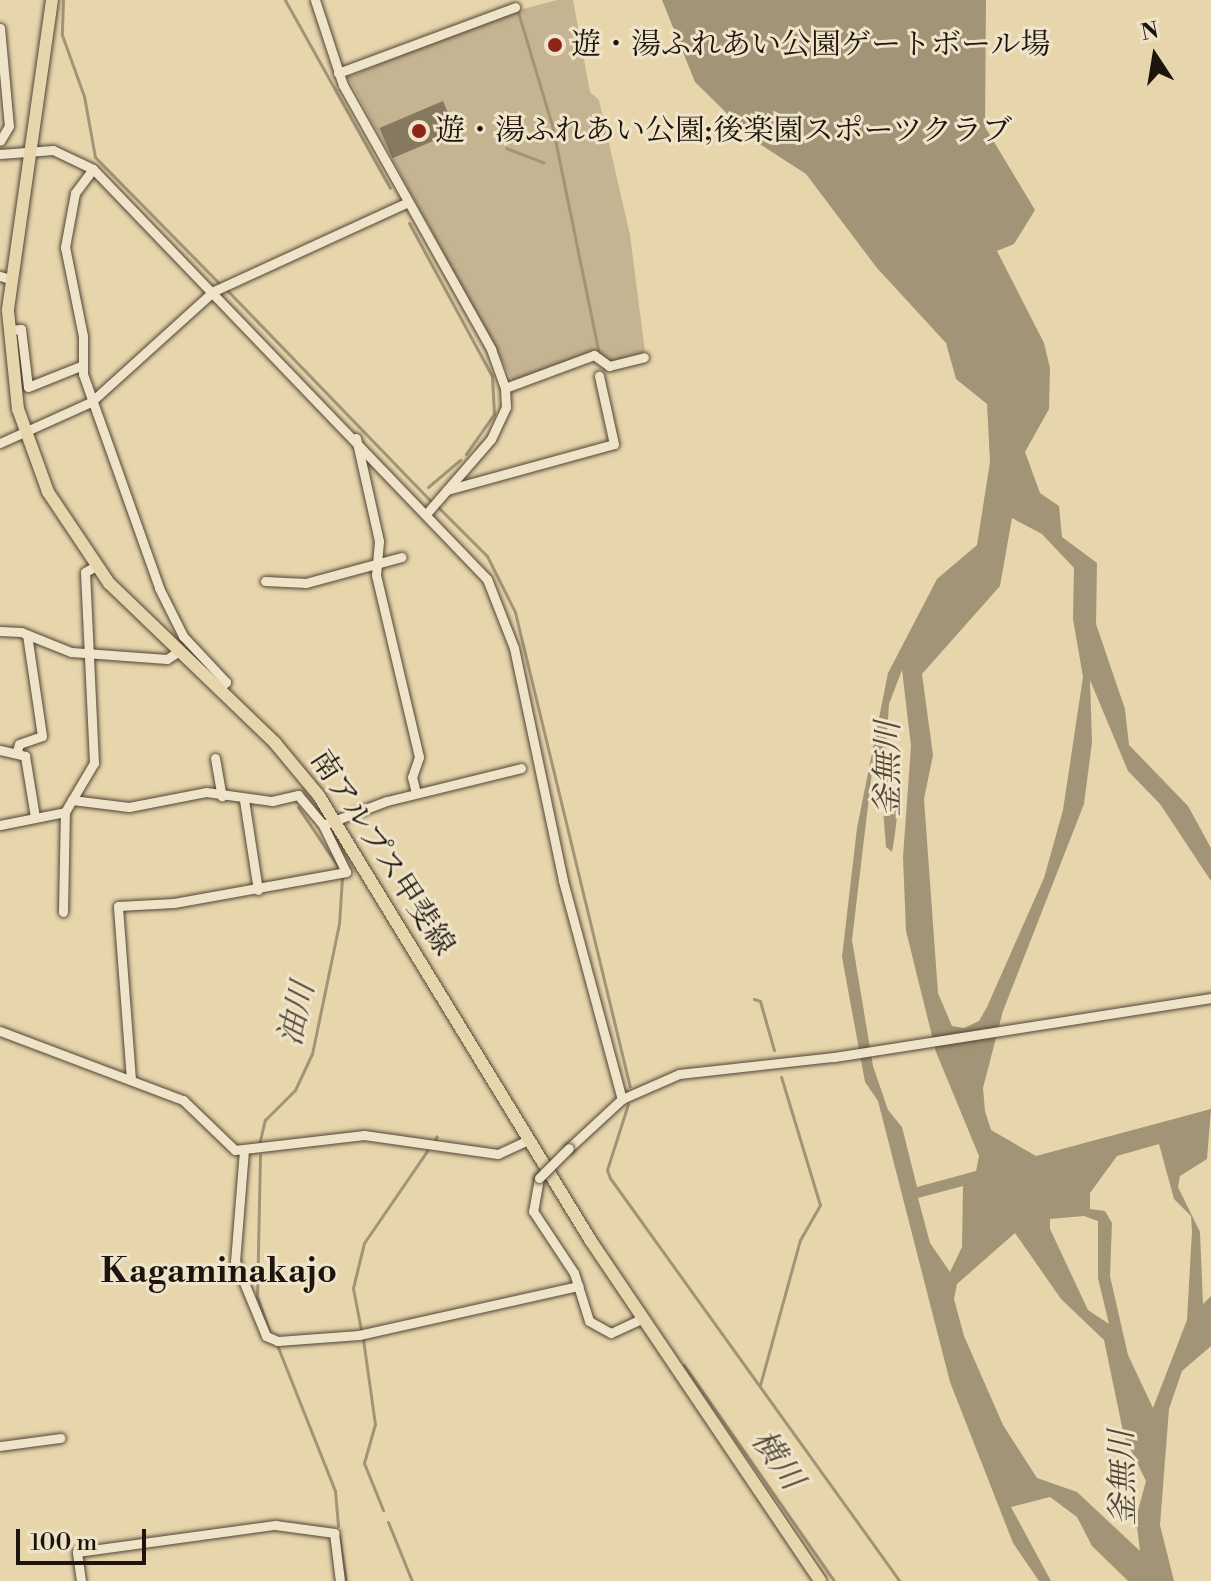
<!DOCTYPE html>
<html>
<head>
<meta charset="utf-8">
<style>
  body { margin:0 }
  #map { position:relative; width:1211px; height:1581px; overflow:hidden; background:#e7d5ac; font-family:"Libre Bodoni","Noto Serif JP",serif }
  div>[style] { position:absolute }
  .green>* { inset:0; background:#c5b491 }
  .water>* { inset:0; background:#a29476 }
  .stream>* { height:3px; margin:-1.5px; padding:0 1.5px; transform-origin:1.5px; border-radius:1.5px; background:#a29476 }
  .building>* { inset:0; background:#867960; transform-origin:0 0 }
  .roads { filter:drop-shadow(0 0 2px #504535) drop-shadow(0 0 2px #504535) }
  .minor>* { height:9px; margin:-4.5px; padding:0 4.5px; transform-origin:4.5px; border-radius:4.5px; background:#efe4c9 }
  .major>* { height:12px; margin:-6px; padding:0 6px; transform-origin:6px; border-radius:6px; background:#e7d5ac }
  .bridges { filter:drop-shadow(0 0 2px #504535) drop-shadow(0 0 2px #504535) }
  .minor-bridge>* { height:9px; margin:-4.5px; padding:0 4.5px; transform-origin:4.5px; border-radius:4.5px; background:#efe4c9 }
  .dots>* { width:22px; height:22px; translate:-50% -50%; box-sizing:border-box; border:4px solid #efe4c9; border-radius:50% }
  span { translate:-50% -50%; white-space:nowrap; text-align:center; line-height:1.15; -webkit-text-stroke:6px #efe4c9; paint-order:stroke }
  .poi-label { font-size:30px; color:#1d150d }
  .left { translate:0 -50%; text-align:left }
  .street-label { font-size:30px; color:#1d150d }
  .water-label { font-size:32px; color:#524837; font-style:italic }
  .quarter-label { font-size:34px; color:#1d150d; font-weight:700 }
  .north { position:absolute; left:1115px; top:16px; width:80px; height:80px; -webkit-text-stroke:6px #efe4c9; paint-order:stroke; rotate:348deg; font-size:22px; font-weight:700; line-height:32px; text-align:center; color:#1d150d }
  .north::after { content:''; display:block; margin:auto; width:28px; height:36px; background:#1d150d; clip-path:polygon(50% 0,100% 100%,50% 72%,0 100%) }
  .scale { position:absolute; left:16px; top:1529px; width:130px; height:36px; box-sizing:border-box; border:4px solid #1d150d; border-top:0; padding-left:10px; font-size:24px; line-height:28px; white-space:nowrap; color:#1d150d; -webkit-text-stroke:6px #efe4c9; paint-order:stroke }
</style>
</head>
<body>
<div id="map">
  <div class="green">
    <i style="clip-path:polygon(557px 0,573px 0,590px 92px,599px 100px,630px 235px,645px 352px,607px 363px,601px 355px,513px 381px,348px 77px,497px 16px)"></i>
  </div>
  <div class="water">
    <i style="clip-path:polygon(evenodd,662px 0,986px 0,985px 127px,1035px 210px,1014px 244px,997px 251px,1044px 343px,1050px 368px,1049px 409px,1025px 452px,1040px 493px,1059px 506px,1062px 537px,1097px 563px,1096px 624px,1125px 709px,1129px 745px,1188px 806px,1211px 848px,1211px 881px,1160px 804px,1128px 771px,1090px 680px,1092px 742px,1084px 804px,1003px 1011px,983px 1088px,985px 1111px,991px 1130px,1036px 1156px,1211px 1109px,1207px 1159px,1180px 1176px,1178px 1187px,1200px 1232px,1203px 1304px,1211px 1296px,1211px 1346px,1182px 1371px,1169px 1409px,1160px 1525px,1174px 1581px,1128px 1581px,1092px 1546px,1077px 1517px,1050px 1497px,1011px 1507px,1051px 1581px,1039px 1581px,1013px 1543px,950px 1382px,878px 1101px,865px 1082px,842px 957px,857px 828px,888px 673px,937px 579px,977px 545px,990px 462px,987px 404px,956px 379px,946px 343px,877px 268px,806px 174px,755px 141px,695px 82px,662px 0,1012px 518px,1042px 534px,1074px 568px,1073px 619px,1083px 677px,1063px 810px,1044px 878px,987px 1007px,979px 1021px,964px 1028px,952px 1026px,938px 993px,924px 799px,933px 755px,922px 674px,1000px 586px,1012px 518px,662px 0,902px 670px,911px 746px,903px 857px,906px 931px,936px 1052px,979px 1156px,976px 1171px,917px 1187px,902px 1127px,888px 1110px,873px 1066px,852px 940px,872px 772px,880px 771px,886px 847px,892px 852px,895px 834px,898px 808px,886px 748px,889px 704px,902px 670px,662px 0,1159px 1144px,1174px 1199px,1191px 1216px,1192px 1231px,1187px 1320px,1153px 1408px,1128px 1355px,1110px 1276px,1112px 1223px,1105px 1211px,1090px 1209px,1090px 1193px,1117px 1156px,1159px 1144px,662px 0,963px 1186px,962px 1247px,950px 1272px,930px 1243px,918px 1198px,963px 1186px,662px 0,1084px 1216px,1098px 1221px,1098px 1278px,1109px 1324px,1088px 1310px,1050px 1229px,1050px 1219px,1084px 1216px,662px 0,1015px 1233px,1061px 1299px,1104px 1340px,1124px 1436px,1146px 1481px,1136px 1518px,1140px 1551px,1077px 1492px,1037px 1478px,1003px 1425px,964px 1336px,954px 1299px,957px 1284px,1015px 1233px)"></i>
  </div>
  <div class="stream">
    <i style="left:63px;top:0;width:35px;rotate:92deg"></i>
    <i style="left:62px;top:35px;width:65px;rotate:70.2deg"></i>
    <i style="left:84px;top:96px;width:62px;rotate:79.8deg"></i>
    <i style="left:95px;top:157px;width:178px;rotate:45.5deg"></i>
    <i style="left:285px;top:0;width:215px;rotate:60.8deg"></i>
    <i style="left:518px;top:12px;width:118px;rotate:73.3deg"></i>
    <i style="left:552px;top:125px;width:233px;rotate:78.4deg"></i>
    <i style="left:506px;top:148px;width:40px;rotate:21deg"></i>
    <i style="left:409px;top:223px;width:174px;rotate:61.5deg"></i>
    <i style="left:492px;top:376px;width:38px;rotate:87deg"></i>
    <i style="left:494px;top:414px;width:49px;rotate:125deg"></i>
    <i style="left:226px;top:289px;width:296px;rotate:46deg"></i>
    <i style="left:428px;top:487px;width:42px;rotate:-40.2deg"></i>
    <i style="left:438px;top:507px;width:69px;rotate:45deg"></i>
    <i style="left:487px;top:556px;width:63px;rotate:63.4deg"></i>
    <i style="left:515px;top:612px;width:488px;rotate:76.4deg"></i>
    <i style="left:298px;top:807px;width:71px;rotate:55.9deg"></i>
    <i style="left:754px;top:999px;width:6px;rotate:18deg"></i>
    <i style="left:760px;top:1001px;width:51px;rotate:74.1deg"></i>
    <i style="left:628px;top:1104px;width:69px;rotate:107.7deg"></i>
    <i style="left:607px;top:1170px;width:9px;rotate:69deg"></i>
    <i style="left:610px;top:1178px;width:496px;rotate:54.3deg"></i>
    <i style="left:435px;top:1140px;width:4px;rotate:-63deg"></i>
    <i style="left:259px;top:1145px;width:26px;rotate:-77deg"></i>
    <i style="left:265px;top:1120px;width:42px;rotate:-45deg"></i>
    <i style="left:295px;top:1090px;width:40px;rotate:-65deg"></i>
    <i style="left:312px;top:1054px;width:133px;rotate:-78.3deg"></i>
    <i style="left:339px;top:924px;width:46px;rotate:-86.3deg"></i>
    <i style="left:260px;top:1155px;width:141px;rotate:91.2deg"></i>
    <i style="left:257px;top:1296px;width:40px;rotate:71.1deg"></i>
    <i style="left:361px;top:1330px;width:43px;rotate:-100.8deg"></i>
    <i style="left:353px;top:1288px;width:46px;rotate:-76.3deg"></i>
    <i style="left:364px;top:1243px;width:112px;rotate:-55.6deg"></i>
    <i style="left:363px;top:1339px;width:86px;rotate:82deg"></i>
    <i style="left:375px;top:1424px;width:41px;rotate:105.8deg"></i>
    <i style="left:364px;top:1463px;width:51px;rotate:68deg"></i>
    <i style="left:277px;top:1345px;width:157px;rotate:68.3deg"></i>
    <i style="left:335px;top:1491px;width:35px;rotate:85deg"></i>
    <i style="left:684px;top:1365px;width:263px;rotate:55.2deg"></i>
    <i style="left:760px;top:1385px;width:150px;rotate:-74.6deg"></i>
    <i style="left:800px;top:1240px;width:40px;rotate:-60.3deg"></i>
    <i style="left:820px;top:1205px;width:134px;rotate:-106.9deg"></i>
    <i style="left:388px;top:1522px;width:64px;rotate:67.9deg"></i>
    <i style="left:339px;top:1537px;width:45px;rotate:81deg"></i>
  </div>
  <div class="building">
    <i style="left:443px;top:101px;width:33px;height:69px;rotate:67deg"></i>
  </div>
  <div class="roads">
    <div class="minor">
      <i style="left:315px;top:0;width:89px;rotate:71.8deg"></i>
      <i style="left:343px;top:85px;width:303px;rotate:60.7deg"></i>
      <i style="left:491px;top:349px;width:41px;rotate:70.3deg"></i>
      <i style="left:505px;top:388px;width:19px;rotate:87deg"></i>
      <i style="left:506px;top:407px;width:35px;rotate:115deg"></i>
      <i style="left:491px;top:439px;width:98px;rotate:130.9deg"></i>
      <i style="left:0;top:28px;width:98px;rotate:84.8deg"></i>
      <i style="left:9px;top:126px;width:17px;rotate:121deg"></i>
      <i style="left:338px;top:73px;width:189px;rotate:-20.4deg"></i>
      <i style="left:0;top:154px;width:53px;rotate:-4.3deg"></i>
      <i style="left:53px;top:150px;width:44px;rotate:25.4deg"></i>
      <i style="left:93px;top:169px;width:569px;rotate:46.14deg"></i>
      <i style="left:487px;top:579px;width:74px;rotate:68.6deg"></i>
      <i style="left:514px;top:648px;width:238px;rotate:78.1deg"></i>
      <i style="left:563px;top:881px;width:226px;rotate:74.9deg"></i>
      <i style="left:93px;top:169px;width:30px;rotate:127deg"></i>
      <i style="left:75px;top:193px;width:55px;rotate:100.5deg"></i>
      <i style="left:65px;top:247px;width:91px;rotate:78.6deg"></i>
      <i style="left:83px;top:336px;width:38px;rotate:90deg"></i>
      <i style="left:83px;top:374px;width:227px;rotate:70.4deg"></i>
      <i style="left:159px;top:588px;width:54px;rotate:63.4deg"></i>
      <i style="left:183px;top:636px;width:63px;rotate:46.9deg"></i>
      <i style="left:226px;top:682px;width:11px;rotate:139deg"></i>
      <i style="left:0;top:276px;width:10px;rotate:17deg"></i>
      <i style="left:9px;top:330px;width:12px;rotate:-5deg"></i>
      <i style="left:21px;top:329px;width:58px;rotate:83.1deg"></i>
      <i style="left:28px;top:387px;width:59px;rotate:-21.8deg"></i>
      <i style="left:505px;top:388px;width:95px;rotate:-20.3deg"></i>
      <i style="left:594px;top:355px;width:19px;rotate:36deg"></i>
      <i style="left:609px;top:366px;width:36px;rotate:-14deg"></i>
      <i style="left:356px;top:438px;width:106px;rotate:77.4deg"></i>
      <i style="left:379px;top:541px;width:34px;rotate:95deg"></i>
      <i style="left:376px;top:575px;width:187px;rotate:76.7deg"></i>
      <i style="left:419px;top:757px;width:21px;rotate:109deg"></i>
      <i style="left:412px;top:777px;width:16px;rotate:76deg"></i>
      <i style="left:0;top:443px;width:100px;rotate:-24.3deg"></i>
      <i style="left:91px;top:402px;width:166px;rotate:-42.1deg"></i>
      <i style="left:214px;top:291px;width:213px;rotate:-24.6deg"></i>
      <i style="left:447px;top:490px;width:173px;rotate:-15.4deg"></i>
      <i style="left:614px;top:444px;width:70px;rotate:-102.4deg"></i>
      <i style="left:265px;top:581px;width:41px;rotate:2.8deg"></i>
      <i style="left:306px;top:583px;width:99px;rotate:-15.2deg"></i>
      <i style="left:0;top:631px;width:21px;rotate:3deg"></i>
      <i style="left:21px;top:632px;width:54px;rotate:21.8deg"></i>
      <i style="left:71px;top:652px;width:96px;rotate:4.2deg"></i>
      <i style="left:167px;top:659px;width:14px;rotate:-34deg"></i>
      <i style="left:0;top:750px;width:26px;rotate:13deg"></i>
      <i style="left:25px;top:756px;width:62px;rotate:80.7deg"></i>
      <i style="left:17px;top:751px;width:7px;rotate:-74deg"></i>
      <i style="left:19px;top:744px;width:24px;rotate:-19deg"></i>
      <i style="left:42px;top:736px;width:102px;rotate:-98.4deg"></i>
      <i style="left:215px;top:758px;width:39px;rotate:80deg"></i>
      <i style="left:72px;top:800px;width:43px;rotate:-59.3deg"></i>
      <i style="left:94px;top:763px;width:191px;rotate:-92.7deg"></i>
      <i style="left:85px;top:572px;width:13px;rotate:-29deg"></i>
      <i style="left:244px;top:800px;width:91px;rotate:81.2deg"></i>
      <i style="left:0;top:825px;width:66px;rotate:-11.3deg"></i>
      <i style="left:63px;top:912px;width:100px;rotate:-88.9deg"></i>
      <i style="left:65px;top:812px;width:14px;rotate:-60deg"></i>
      <i style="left:72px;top:800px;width:57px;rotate:7deg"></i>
      <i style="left:129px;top:807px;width:78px;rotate:-11deg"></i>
      <i style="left:206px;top:792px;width:67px;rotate:7.8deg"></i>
      <i style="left:272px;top:801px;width:27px;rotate:-13deg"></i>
      <i style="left:298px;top:795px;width:39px;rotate:50deg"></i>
      <i style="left:323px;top:825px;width:68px;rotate:-20.6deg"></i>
      <i style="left:387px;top:801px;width:138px;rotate:-13.8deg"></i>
      <i style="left:0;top:1031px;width:196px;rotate:20.7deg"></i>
      <i style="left:183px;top:1100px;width:72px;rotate:43.9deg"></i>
      <i style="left:235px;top:1150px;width:130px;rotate:-6.6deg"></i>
      <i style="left:364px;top:1135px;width:135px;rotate:8.1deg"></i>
      <i style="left:498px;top:1154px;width:35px;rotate:-25deg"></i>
      <i style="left:131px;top:1080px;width:174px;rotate:-94.3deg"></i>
      <i style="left:118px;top:906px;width:56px;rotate:-3.1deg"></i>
      <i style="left:174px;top:903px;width:175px;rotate:-10.2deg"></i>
      <i style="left:346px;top:872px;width:52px;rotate:-116.1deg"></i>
      <i style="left:569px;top:1148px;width:72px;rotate:-42.8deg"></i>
      <i style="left:622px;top:1099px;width:62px;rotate:-23.7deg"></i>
      <i style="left:679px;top:1074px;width:156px;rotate:-6.3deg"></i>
      <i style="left:834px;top:1057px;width:382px;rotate:-8.9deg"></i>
      <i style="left:244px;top:1150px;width:111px;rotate:94.6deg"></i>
      <i style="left:235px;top:1261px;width:81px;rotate:67.5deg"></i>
      <i style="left:266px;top:1336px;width:13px;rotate:23deg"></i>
      <i style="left:278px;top:1341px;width:81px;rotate:-4.2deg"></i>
      <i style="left:359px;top:1335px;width:225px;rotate:-12.6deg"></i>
      <i style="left:539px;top:1178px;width:34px;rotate:100deg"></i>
      <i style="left:533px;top:1211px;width:74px;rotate:56.5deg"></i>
      <i style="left:574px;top:1273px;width:50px;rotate:72.6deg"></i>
      <i style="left:589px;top:1321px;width:25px;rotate:29deg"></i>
      <i style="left:611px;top:1333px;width:33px;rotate:-25deg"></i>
      <i style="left:0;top:1446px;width:61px;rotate:-7.6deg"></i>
      <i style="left:81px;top:1581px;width:29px;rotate:-98deg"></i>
      <i style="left:77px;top:1552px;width:200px;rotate:-7.8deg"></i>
      <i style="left:275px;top:1525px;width:60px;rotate:7.7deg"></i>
      <i style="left:334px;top:1533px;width:48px;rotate:82.9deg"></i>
    </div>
    <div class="major">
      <i style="left:52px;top:0;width:314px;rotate:98.1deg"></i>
      <i style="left:8px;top:311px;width:99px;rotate:84.2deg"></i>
      <i style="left:18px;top:409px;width:88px;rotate:70.1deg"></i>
      <i style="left:48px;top:492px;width:110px;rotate:56.2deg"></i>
      <i style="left:109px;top:583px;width:231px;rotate:43.9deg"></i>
      <i style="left:275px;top:743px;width:69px;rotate:50.3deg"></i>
      <i style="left:319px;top:796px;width:522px;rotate:58.57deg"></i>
      <i style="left:591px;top:1241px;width:410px;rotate:56deg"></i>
    </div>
  </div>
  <div class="bridges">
    <div class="minor-bridge">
      <i style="left:539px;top:1178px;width:42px;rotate:-45deg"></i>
    </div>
  </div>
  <div class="dots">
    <i style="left:555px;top:45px;background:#8f2418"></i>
    <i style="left:419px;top:131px;background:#8f2418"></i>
  </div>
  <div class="poi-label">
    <span class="left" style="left:571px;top:45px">遊・湯ふれあい公園ゲートボール場</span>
    <span class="left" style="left:435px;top:131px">遊・湯ふれあい公園;後楽園スポーツクラブ</span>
  </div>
  <div class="street-label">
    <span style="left:382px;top:853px;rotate:57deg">南アルプス甲斐線</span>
  </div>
  <div class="water-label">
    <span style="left:888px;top:769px;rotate:-90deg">釜無川</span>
    <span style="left:297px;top:1014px;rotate:-77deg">油川</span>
    <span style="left:777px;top:1460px;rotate:55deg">横川</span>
    <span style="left:1123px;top:1478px;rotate:-91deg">釜無川</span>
  </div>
  <div class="quarter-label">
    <span style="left:219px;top:1273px">Kagaminakajo</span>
  </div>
  <div class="north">N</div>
  <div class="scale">100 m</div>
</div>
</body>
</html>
